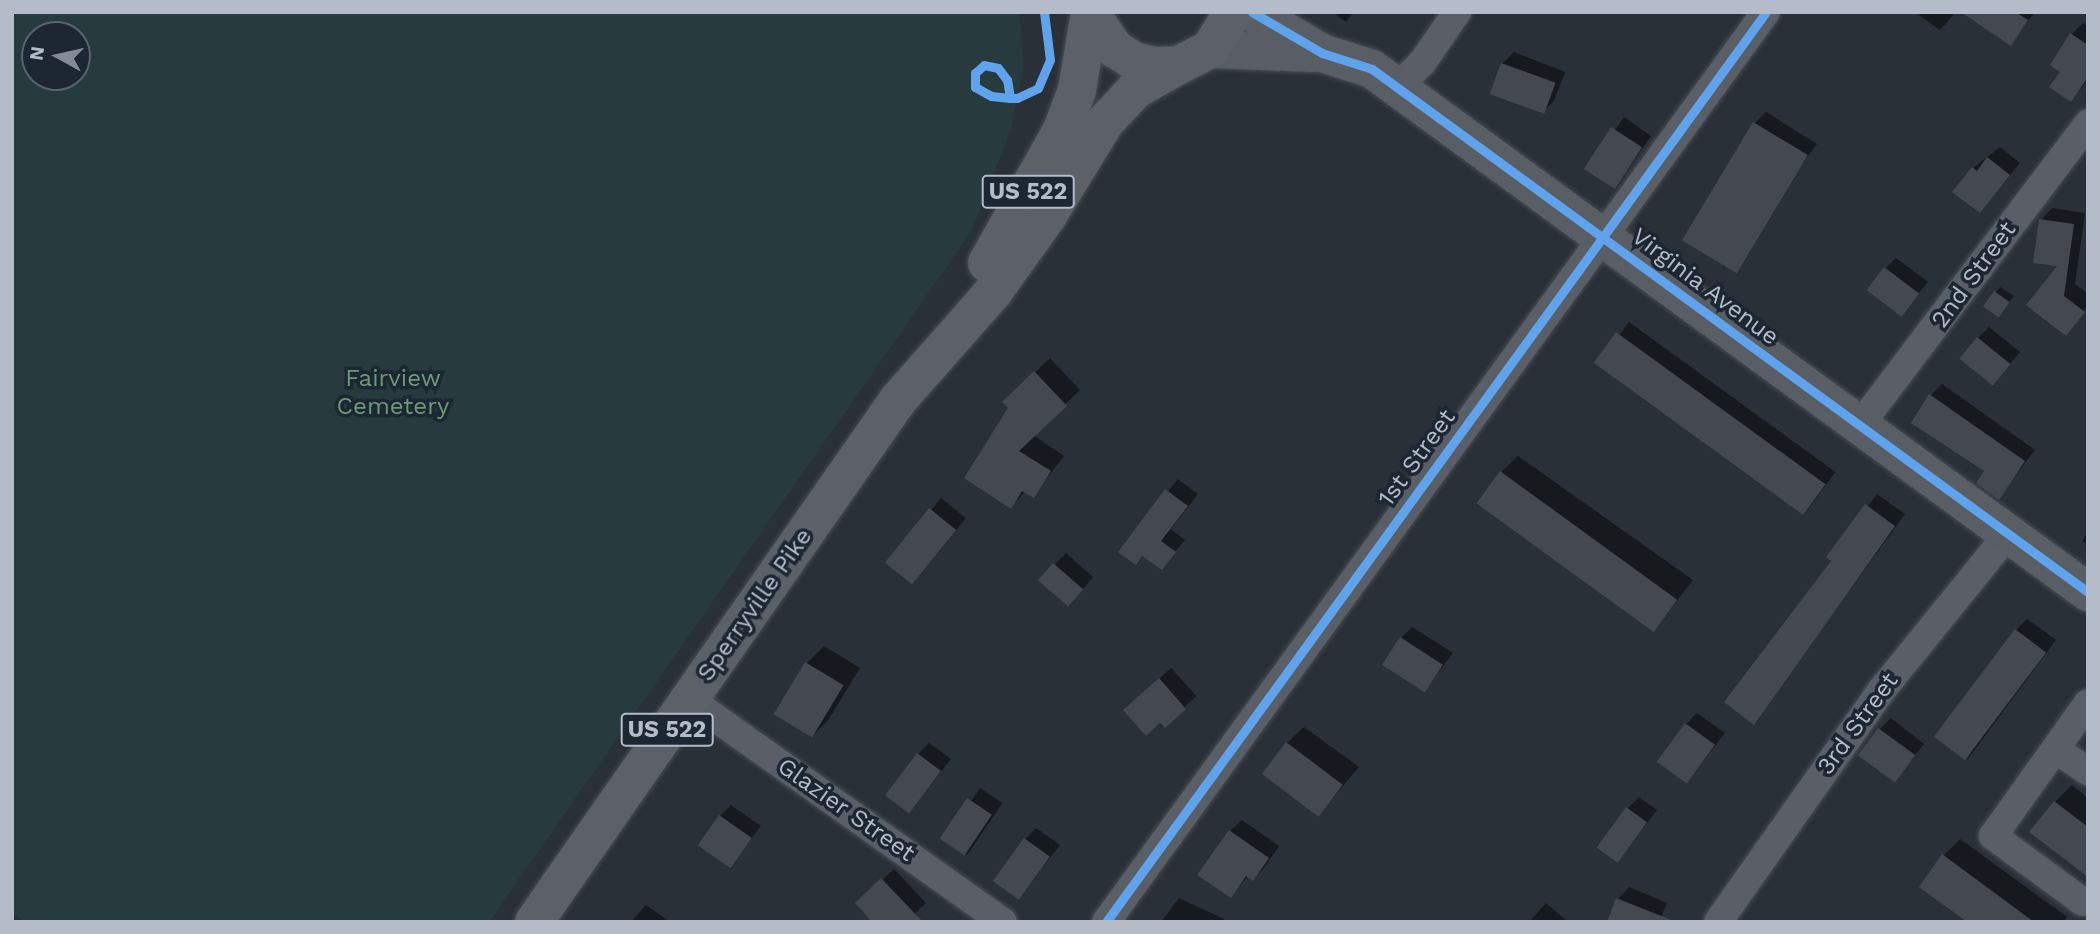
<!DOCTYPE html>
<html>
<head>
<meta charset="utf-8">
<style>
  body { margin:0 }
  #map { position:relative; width:2100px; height:934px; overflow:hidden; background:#2a3038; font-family:"Work Sans",sans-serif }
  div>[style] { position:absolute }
  .green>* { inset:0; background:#273a3e }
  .shadow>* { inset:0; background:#0007; transform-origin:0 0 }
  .building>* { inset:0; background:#444950; transform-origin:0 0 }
  .roads { filter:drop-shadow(0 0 2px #484c53) drop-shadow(0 0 2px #484c53) }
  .street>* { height:28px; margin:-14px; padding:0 14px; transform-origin:14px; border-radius:14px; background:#5a5e66 }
  .secondary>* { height:38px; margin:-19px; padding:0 19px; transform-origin:19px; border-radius:19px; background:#595d64 }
  .primary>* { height:38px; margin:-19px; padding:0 19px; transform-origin:19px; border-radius:19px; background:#5c6168 }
  .cycleway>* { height:9px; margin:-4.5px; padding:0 4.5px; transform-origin:4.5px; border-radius:4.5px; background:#60a3ed }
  span { translate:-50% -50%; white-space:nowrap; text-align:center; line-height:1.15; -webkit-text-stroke:7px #1d2633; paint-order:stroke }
  .shield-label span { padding:2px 5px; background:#1d2633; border:2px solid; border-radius:5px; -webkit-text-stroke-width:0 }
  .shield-label { font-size:23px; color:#b4bcc9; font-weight:700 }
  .street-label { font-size:24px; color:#b4bcc9 }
  .park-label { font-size:24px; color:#6b9a76 }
  .frame { position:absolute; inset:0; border:14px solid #b4bcc9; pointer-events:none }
  .north { position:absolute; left:21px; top:21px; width:70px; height:70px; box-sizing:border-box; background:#1d2633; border:2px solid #59626f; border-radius:50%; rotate:278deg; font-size:19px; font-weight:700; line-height:28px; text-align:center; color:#b4bcc9 }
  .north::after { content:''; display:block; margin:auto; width:24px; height:32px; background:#848b96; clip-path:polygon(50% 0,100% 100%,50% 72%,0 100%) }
</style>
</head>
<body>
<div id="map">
  <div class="green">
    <i style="clip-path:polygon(evenodd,12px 12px,1019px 12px,1024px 67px,1011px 129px,971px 232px,489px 922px,25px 922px,12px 913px,12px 12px,35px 35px,77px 35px,77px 77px,35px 77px,35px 35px)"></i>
  </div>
  <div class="shadow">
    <i style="clip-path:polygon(1332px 12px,1354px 12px,1346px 22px)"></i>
    <i style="clip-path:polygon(1921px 12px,1956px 12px,1940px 30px,1919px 15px)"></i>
    <i style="clip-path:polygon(1964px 12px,2035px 12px,2011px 43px)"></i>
    <i style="clip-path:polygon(2083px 23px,2088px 27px,2088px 80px,2071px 100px,2062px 71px,2072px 34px)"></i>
    <i style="clip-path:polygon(1514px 52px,1565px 72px,1554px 101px,1543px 112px,1502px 64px)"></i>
    <i style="clip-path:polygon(1766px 112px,1817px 144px,1723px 269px,1755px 123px)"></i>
    <i style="left:1624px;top:117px;width:33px;height:64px;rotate:35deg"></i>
    <i style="clip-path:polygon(2000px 147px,2020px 163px,1980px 211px,1973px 168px)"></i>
    <i style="clip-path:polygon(2052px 208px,2085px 213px,2075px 284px,2088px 294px,2088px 306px,2066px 334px,2060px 265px,2041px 220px)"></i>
    <i style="clip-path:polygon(1896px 258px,1928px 282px,1901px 314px,1885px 269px)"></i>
    <i style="clip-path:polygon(2000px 287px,2014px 296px,2003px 310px,1985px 306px)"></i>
    <i style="left:1629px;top:322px;width:255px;height:53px;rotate:36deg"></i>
    <i style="clip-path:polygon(1989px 327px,2020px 352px,1993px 383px,1978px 338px)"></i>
    <i style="clip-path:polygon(1050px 358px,1080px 390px,1033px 435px,1064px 456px,1033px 496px,1026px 491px,1011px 506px,1011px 408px,1005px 402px)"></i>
    <i style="clip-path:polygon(1942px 384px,2035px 450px,1999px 497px,1987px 471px,1931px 395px)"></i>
    <i style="clip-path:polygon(1518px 456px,1693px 580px,1655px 629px,1501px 472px)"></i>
    <i style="clip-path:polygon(1178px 479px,1198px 494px,1171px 529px,1185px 540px,1161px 568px,1143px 555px,1136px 563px,1121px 551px)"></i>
    <i style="clip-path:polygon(1877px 494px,1905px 514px,1754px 722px,1834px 561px,1829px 557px)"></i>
    <i style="left:941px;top:498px;width:32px;height:84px;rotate:39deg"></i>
    <i style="clip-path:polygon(2088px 532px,2088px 545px,2082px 541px)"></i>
    <i style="clip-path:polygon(1066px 553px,1093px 577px,1079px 594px,1055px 564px)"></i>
    <i style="clip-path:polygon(2027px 619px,2056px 640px,1967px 760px,2016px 630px)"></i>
    <i style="clip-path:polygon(1412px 627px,1453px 653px,1424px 691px,1401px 638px)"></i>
    <i style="clip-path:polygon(824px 646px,860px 668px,829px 719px,813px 736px,807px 663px)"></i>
    <i style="left:1171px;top:668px;width:38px;height:46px;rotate:48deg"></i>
    <i style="clip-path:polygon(1697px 713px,1725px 733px,1687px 782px,1686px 724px)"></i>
    <i style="clip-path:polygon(1891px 718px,1924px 744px,1894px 781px,1880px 729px)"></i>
    <i style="clip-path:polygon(1304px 727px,1359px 767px,1319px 814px,1287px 743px)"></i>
    <i style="clip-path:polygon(929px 743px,951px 759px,910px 811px,918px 754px)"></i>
    <i style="clip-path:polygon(2072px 785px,2088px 798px,2088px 875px,2055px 802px)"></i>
    <i style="left:980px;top:788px;width:27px;height:63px;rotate:34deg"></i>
    <i style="clip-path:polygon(1639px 797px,1657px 810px,1618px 861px,1628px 808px)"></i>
    <i style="clip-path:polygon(731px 805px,761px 826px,730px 866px,720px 816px)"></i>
    <i style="clip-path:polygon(1242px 820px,1279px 846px,1264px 868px,1253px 879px,1248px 876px,1230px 896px,1230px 831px)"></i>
    <i style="clip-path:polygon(1036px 828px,1060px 845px,1019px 898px,1025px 839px)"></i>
    <i style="clip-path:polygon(1960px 839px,2067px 917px,2063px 922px,1970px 922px,1944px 855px)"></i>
    <i style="clip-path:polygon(894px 869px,926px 903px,907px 922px,858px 903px)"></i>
    <i style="clip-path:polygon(1629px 887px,1667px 903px,1659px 922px,1609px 922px,1618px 899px)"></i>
    <i style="clip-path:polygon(1179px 898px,1224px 919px,1223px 922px,1161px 922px)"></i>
    <i style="clip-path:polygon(1546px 903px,1568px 922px,1529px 922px)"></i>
    <i style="clip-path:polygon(646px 905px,670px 922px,631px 922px)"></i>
  </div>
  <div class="building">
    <i style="clip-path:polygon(1961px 12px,2015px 12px,2028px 20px,2011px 46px)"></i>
    <i style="clip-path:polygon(2070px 33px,2088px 45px,2088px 77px,2071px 102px,2049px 87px,2060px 72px,2050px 65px)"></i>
    <i style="left:1501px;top:63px;width:58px;height:33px;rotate:20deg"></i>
    <i style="left:1753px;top:122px;width:64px;height:138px;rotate:31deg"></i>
    <i style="left:1611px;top:127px;width:37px;height:50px;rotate:33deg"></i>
    <i style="clip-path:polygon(1987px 157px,2010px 175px,1980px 213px,1952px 192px,1972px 167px,1977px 171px)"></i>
    <i style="clip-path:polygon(2039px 219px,2074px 224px,2064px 296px,2085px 312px,2066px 336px,2026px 305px,2057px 266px,2033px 263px)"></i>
    <i style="left:1884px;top:267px;width:44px;height:29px;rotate:37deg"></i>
    <i style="left:1994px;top:291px;width:19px;height:19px;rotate:35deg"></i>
    <i style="left:1616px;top:332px;width:259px;height:38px;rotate:36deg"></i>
    <i style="left:1977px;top:337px;width:43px;height:28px;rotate:39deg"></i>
    <i style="clip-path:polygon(1034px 371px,1067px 406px,1019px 451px,1051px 471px,1034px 498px,1022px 491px,1011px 509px,964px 478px,1008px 408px,1002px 402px)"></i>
    <i style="clip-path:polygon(1929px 394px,2025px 461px,1999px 500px,1976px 483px,1984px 471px,1911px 423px)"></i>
    <i style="left:1500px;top:471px;width:219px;height:40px;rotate:36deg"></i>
    <i style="clip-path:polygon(1165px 489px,1188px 506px,1161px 541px,1176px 552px,1162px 570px,1142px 556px,1136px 565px,1118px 552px)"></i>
    <i style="clip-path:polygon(1865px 504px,1895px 526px,1754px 725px,1724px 702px,1831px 561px,1826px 557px)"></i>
    <i style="left:929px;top:508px;width:35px;height:70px;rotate:39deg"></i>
    <i style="left:1053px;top:563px;width:40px;height:23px;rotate:41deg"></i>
    <i style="left:2015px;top:629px;width:39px;height:135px;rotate:37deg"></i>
    <i style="left:1400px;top:637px;width:51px;height:33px;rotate:33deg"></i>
    <i style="left:805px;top:662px;width:45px;height:61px;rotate:31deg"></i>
    <i style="clip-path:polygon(1159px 678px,1186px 709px,1165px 728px,1160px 723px,1146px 736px,1123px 710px)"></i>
    <i style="left:1685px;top:723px;width:37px;height:48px;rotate:36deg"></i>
    <i style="left:1878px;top:728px;width:46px;height:34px;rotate:36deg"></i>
    <i style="left:1286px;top:742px;width:71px;height:40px;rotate:37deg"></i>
    <i style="left:917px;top:753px;width:30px;height:53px;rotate:37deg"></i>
    <i style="left:967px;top:798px;width:30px;height:49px;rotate:34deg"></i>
    <i style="clip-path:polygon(2054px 801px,2088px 827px,2088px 877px,2029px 832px)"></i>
    <i style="left:1626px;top:807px;width:26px;height:50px;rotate:36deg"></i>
    <i style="left:719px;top:815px;width:40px;height:37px;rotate:35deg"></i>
    <i style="clip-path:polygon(1229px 830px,1269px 858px,1253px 881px,1246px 876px,1231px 898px,1197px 875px)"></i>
    <i style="left:1024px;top:838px;width:32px;height:53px;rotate:36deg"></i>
    <i style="clip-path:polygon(1942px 854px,2034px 922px,1967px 922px,1919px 887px)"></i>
    <i style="clip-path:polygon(881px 878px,923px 922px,872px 922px,855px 903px)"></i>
    <i style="clip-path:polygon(1616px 898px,1674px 921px,1674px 922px,1607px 922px)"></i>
  </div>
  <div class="roads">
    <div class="street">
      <i style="left:1397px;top:87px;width:35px;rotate:-44deg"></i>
      <i style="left:1422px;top:63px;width:62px;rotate:-55.5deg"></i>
      <i style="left:1860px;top:425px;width:378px;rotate:-52.9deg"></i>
      <i style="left:689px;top:699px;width:385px;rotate:35.4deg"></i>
      <i style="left:2055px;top:749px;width:40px;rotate:34deg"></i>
      <i style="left:2083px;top:902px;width:112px;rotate:-143.7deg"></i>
      <i style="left:1993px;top:836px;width:163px;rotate:-54.5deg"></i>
      <i style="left:1106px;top:922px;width:1124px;rotate:-54.05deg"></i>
      <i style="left:1718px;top:922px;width:283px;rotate:-54.8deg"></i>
      <i style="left:1881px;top:691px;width:202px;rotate:-51deg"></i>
    </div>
    <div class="secondary">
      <i style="left:1252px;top:12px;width:81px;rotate:30.4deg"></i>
      <i style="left:1322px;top:53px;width:52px;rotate:17.7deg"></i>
      <i style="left:1372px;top:69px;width:887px;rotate:36.15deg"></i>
      <i style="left:1210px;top:49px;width:103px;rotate:2.2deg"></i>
    </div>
    <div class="primary">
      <i style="left:1090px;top:12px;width:45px;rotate:56deg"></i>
      <i style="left:1115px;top:49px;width:22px;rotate:32deg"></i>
      <i style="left:1134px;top:61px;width:23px;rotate:13deg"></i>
      <i style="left:1156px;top:66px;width:23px;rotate:-2deg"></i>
      <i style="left:1179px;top:65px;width:35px;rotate:-27deg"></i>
      <i style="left:1210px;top:49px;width:44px;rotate:-58.1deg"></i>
      <i style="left:987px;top:263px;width:153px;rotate:-60.6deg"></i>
      <i style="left:1062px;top:130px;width:43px;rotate:-69.4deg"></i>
      <i style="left:1077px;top:90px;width:79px;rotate:-80.5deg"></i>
      <i style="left:534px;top:922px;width:636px;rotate:-55.11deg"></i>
      <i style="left:898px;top:400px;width:145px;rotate:-48.6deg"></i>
      <i style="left:994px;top:291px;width:91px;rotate:-54.4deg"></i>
      <i style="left:1047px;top:217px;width:111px;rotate:-58.6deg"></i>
      <i style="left:1105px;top:122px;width:44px;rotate:-46.8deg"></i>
      <i style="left:1135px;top:90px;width:51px;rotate:-29.6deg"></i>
    </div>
  </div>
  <div class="cycleway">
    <i style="left:1252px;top:12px;width:81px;rotate:30.4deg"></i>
    <i style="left:1322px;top:53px;width:52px;rotate:17.7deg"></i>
    <i style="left:1372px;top:69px;width:887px;rotate:36.15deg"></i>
    <i style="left:1010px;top:98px;width:18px;rotate:-99deg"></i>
    <i style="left:1007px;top:80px;width:15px;rotate:-127deg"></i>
    <i style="left:998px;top:68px;width:14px;rotate:-168deg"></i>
    <i style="left:984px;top:65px;width:12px;rotate:138deg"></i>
    <i style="left:975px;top:73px;width:14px;rotate:90deg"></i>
    <i style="left:975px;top:87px;width:18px;rotate:29deg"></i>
    <i style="left:991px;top:96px;width:19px;rotate:6deg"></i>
    <i style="left:1010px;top:98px;width:7px"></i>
    <i style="left:1017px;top:98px;width:23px;rotate:-25deg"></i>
    <i style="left:1038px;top:88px;width:30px;rotate:-67deg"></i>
    <i style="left:1050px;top:60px;width:48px;rotate:-97.1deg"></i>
    <i style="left:1106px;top:922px;width:1124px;rotate:-54.05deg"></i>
  </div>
  <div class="shield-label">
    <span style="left:1028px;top:192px">US 522</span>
    <span style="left:667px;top:730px">US 522</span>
  </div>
  <div class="street-label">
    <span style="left:1974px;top:275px;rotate:-54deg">2nd Street</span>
    <span style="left:1705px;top:287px;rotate:37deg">Virginia Avenue</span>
    <span style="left:1417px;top:458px;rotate:-54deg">1st Street</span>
    <span style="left:755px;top:605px;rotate:-55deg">Sperryville Pike</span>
    <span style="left:1858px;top:724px;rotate:-54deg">3rd Street</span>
    <span style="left:846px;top:810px;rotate:35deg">Glazier Street</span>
  </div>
  <div class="park-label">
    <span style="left:393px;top:393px">Fairview<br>Cemetery</span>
  </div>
  <div class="frame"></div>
  <div class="north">N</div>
</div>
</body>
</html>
